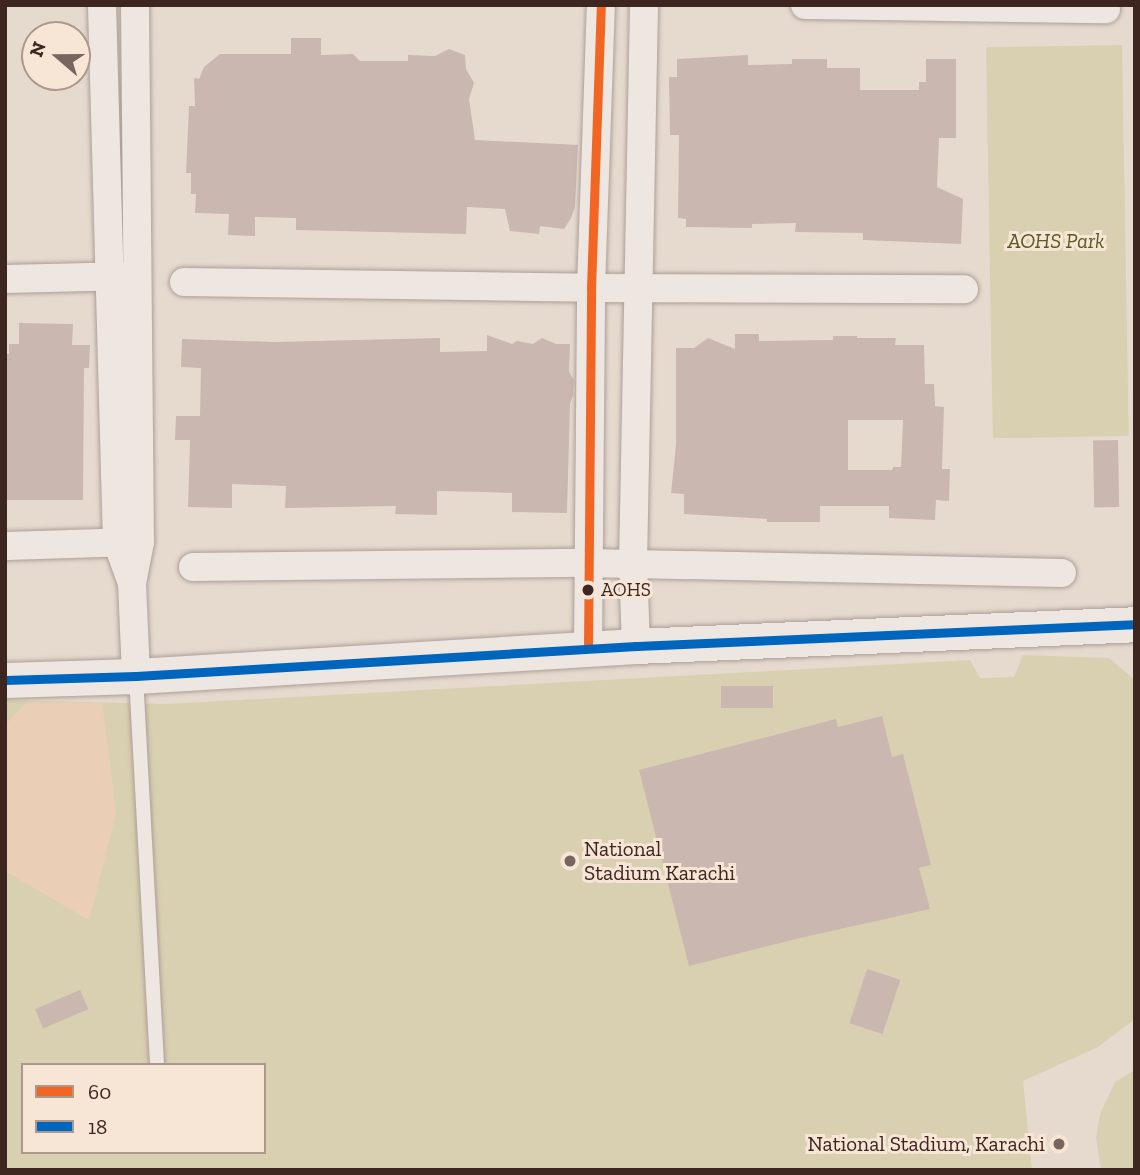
<!DOCTYPE html>
<html>
<head>
<meta charset="utf-8">
<style>
  body { margin:0 }
  #map { position:relative; width:1140px; height:1175px; overflow:hidden; background:#e6dacf; font-family:"Zilla Slab",serif }
  div>[style] { position:absolute }
  .green>* { inset:0; background:#d9d0b1; transform-origin:0 0 }
  .sand>* { inset:0; background:#eacfb6 }
  .building>* { inset:0; background:#cab7b0; transform-origin:0 0 }
  .roads { filter:drop-shadow(0 0 2px #ac9f97) drop-shadow(0 0 2px #ac9f97) }
  .service>* { height:14px; margin:-7px; padding:0 7px; transform-origin:7px; border-radius:7px; background:#eee7e1 }
  .minor>* { height:28px; margin:-14px; padding:0 14px; transform-origin:14px; border-radius:14px; background:#eee7e1 }
  .tertiary>* { height:35px; margin:-17.5px; padding:0 17.5px; transform-origin:17.5px; border-radius:17.5px; background:#eee7e1 }
  .bus-1>* { height:9px; margin:-4.5px; padding:0 4.5px; transform-origin:4.5px; border-radius:4.5px; background:#f26522 }
  .bus-2>* { height:9px; margin:-4.5px; padding:0 4.5px; transform-origin:4.5px; border-radius:4.5px; background:#0065bd }
  .dots>* { width:19px; height:19px; translate:-50% -50%; box-sizing:border-box; border:4px solid #f7e5d5; border-radius:50% }
  span { translate:-50% -50%; white-space:nowrap; text-align:center; line-height:1.15; -webkit-text-stroke:6px #f7e5d5; paint-order:stroke }
  .bus-label { font-size:19px; color:#3c261f }
  .left { translate:0 -50%; text-align:left }
  .park-label { font-size:21px; color:#595924; font-style:italic }
  .poi-label { font-size:21px; color:#3c261f }
  .right { translate:-100% -50%; text-align:right }
  .frame { position:absolute; inset:0; border:7px solid #3c261f; pointer-events:none }
  .legend { position:absolute; left:21px; top:1063px; width:245px; height:91px; box-sizing:border-box; background:#f7e5d5; border:2px solid #ac998c; margin:0; padding:9px 12px; list-style:none; font-size:21px; color:#3c261f }
  .legend li { display:flex; align-items:center; gap:14px; height:35px }
  .legend b { width:35px; border:2px solid #ac998c }
  .north { position:absolute; left:21px; top:21px; width:70px; height:70px; box-sizing:border-box; background:#f7e5d5; border:2px solid #ac998c; border-radius:50%; rotate:290deg; font-size:19px; font-weight:700; line-height:28px; text-align:center; color:#3c261f }
  .north::after { content:''; display:block; margin:auto; width:24px; height:32px; background:#78655d; clip-path:polygon(50% 0,100% 100%,50% 72%,0 100%) }
</style>
</head>
<body>
<div id="map">
  <div class="green">
    <i style="left:1122px;top:45px;width:391px;height:136px;rotate:89deg"></i>
    <i style="clip-path:polygon(evenodd,1023px 655px,1109px 658px,1135px 680px,1135px 1019px,1098px 1047px,1023px 1081px,1032px 1170px,5px 1170px,5px 700px,166px 704px,970px 660px,980px 678px,1014px 677px,1023px 655px,23px 1065px,264px 1065px,264px 1152px,23px 1152px,23px 1065px)"></i>
    <i style="clip-path:polygon(1135px 1070px,1135px 1170px,1101px 1170px,1096px 1138px,1100px 1114px,1115px 1082px)"></i>
  </div>
  <div class="sand">
    <i style="clip-path:polygon(27px 702px,102px 703px,116px 812px,89px 920px,5px 871px,5px 725px)"></i>
  </div>
  <div class="building">
    <i style="clip-path:polygon(291px 38px,321px 38px,321px 55px,353px 54px,360px 61px,408px 61px,408px 55px,435px 56px,449px 49px,465px 55px,466px 69px,474px 83px,469px 99px,475px 140px,578px 145px,575px 207px,571px 218px,564px 229px,540px 226px,539px 234px,510px 231px,505px 209px,467px 207px,466px 234px,296px 230px,296px 218px,255px 217px,255px 236px,228px 235px,229px 214px,195px 213px,196px 194px,191px 194px,191px 173px,186px 173px,189px 106px,195px 106px,194px 78px,199px 79px,204px 67px,220px 54px,291px 54px)"></i>
    <i style="clip-path:polygon(748px 55px,748px 65px,792px 64px,792px 59px,827px 59px,827px 68px,860px 68px,860px 90px,919px 90px,919px 82px,926px 82px,926px 59px,956px 59px,956px 138px,939px 138px,937px 187px,963px 199px,961px 244px,863px 240px,863px 233px,795px 232px,796px 223px,752px 224px,752px 228px,686px 227px,686px 219px,678px 218px,679px 135px,670px 135px,669px 77px,677px 77px,677px 59px)"></i>
    <i style="clip-path:polygon(19px 323px,73px 324px,72px 345px,90px 345px,89px 368px,84px 368px,83px 500px,5px 500px,5px 354px,9px 354px,9px 344px,19px 344px)"></i>
    <i style="clip-path:polygon(evenodd,735px 334px,759px 334px,759px 341px,833px 340px,833px 336px,857px 336px,857px 338px,896px 338px,895px 345px,924px 345px,925px 384px,934px 384px,935px 406px,944px 407px,942px 469px,950px 469px,949px 501px,936px 500px,935px 520px,889px 518px,889px 506px,820px 506px,820px 522px,767px 522px,767px 519px,684px 514px,684px 494px,671px 493px,676px 445px,676px 348px,694px 348px,708px 338px,735px 349px,735px 334px,848px 420px,903px 420px,901px 467px,893px 467px,892px 470px,848px 470px,848px 420px)"></i>
    <i style="clip-path:polygon(487px 335px,512px 344px,517px 341px,533px 344px,542px 338px,556px 344px,570px 344px,569px 372px,574px 380px,573px 395px,570px 404px,567px 513px,512px 512px,512px 493px,485px 492px,437px 491px,437px 515px,395px 514px,396px 506px,285px 508px,286px 486px,232px 484px,232px 508px,188px 507px,190px 440px,175px 440px,176px 416px,200px 416px,201px 368px,181px 367px,182px 339px,274px 342px,440px 338px,440px 352px,487px 351px)"></i>
    <i style="left:1118px;top:440px;width:67px;height:25px;rotate:89deg"></i>
    <i style="left:773px;top:686px;width:22px;height:52px;rotate:90deg"></i>
    <i style="clip-path:polygon(882px 716px,892px 757px,903px 754px,931px 865px,919px 868px,930px 909px,800px 938px,689px 966px,639px 770px,836px 719px,838px 727px)"></i>
    <i style="left:867px;top:969px;width:35px;height:57px;rotate:18deg"></i>
    <i style="left:80px;top:990px;width:21px;height:49px;rotate:67deg"></i>
  </div>
  <div class="roads">
    <div class="service">
      <i style="left:136px;top:676px;width:390px;rotate:86.9deg"></i>
    </div>
    <div class="minor">
      <i style="left:102px;top:5px;width:537px;rotate:88.4deg"></i>
      <i style="left:117px;top:542px;width:44px;rotate:69.9deg"></i>
      <i style="left:135px;top:5px;width:537px;rotate:89.47deg"></i>
      <i style="left:140px;top:542px;width:42px;rotate:101deg"></i>
      <i style="left:132px;top:583px;width:93px;rotate:87.5deg"></i>
      <i style="left:805px;top:5px;width:301px;rotate:0.8deg"></i>
      <i style="left:5px;top:279px;width:127px;rotate:-1.4deg"></i>
      <i style="left:184px;top:282px;width:407px;rotate:0.8deg"></i>
      <i style="left:591px;top:288px;width:373px;rotate:0.2deg"></i>
      <i style="left:5px;top:546px;width:130px;rotate:-1.8deg"></i>
      <i style="left:193px;top:567px;width:394px;rotate:-0.6deg"></i>
      <i style="left:587px;top:563px;width:475px;rotate:1.2deg"></i>
      <i style="left:636px;top:646px;width:82px;rotate:-92.1deg"></i>
      <i style="left:633px;top:564px;width:559px;rotate:-88.87deg"></i>
      <i style="left:588px;top:648px;width:360px;rotate:-89.5deg"></i>
      <i style="left:591px;top:288px;width:283px;rotate:-88deg"></i>
    </div>
    <div class="tertiary">
      <i style="left:5px;top:680px;width:131px;rotate:-1.7deg"></i>
      <i style="left:136px;top:676px;width:501px;rotate:-3.43deg"></i>
      <i style="left:636px;top:646px;width:499px;rotate:-2.5deg"></i>
    </div>
  </div>
  <div class="bus-1">
    <i style="left:588px;top:648px;width:360px;rotate:-89.5deg"></i>
    <i style="left:591px;top:288px;width:283px;rotate:-88deg"></i>
  </div>
  <div class="bus-2">
    <i style="left:5px;top:680px;width:131px;rotate:-1.7deg"></i>
    <i style="left:136px;top:676px;width:501px;rotate:-3.43deg"></i>
    <i style="left:636px;top:646px;width:499px;rotate:-2.5deg"></i>
  </div>
  <div class="dots">
    <i style="left:588px;top:590px;background:#3c261f"></i>
    <i style="left:570px;top:861px;background:#78655d"></i>
    <i style="left:1059px;top:1144px;background:#78655d"></i>
  </div>
  <div class="bus-label">
    <span class="left" style="left:601px;top:590px">AOHS</span>
  </div>
  <div class="park-label">
    <span style="left:1056px;top:241px">AOHS Park</span>
  </div>
  <div class="poi-label">
    <span class="left" style="left:584px;top:861px">National<br>Stadium Karachi</span>
    <span class="right" style="left:1045px;top:1144px">National Stadium, Karachi</span>
  </div>
  <div class="frame"></div>
  <ul class="legend">
  <li><b style="height:9px;background:#f26522"></b>60</li>
  <li><b style="height:9px;background:#0065bd"></b>18</li>
  </ul>
  <div class="north">N</div>
</div>
</body>
</html>
